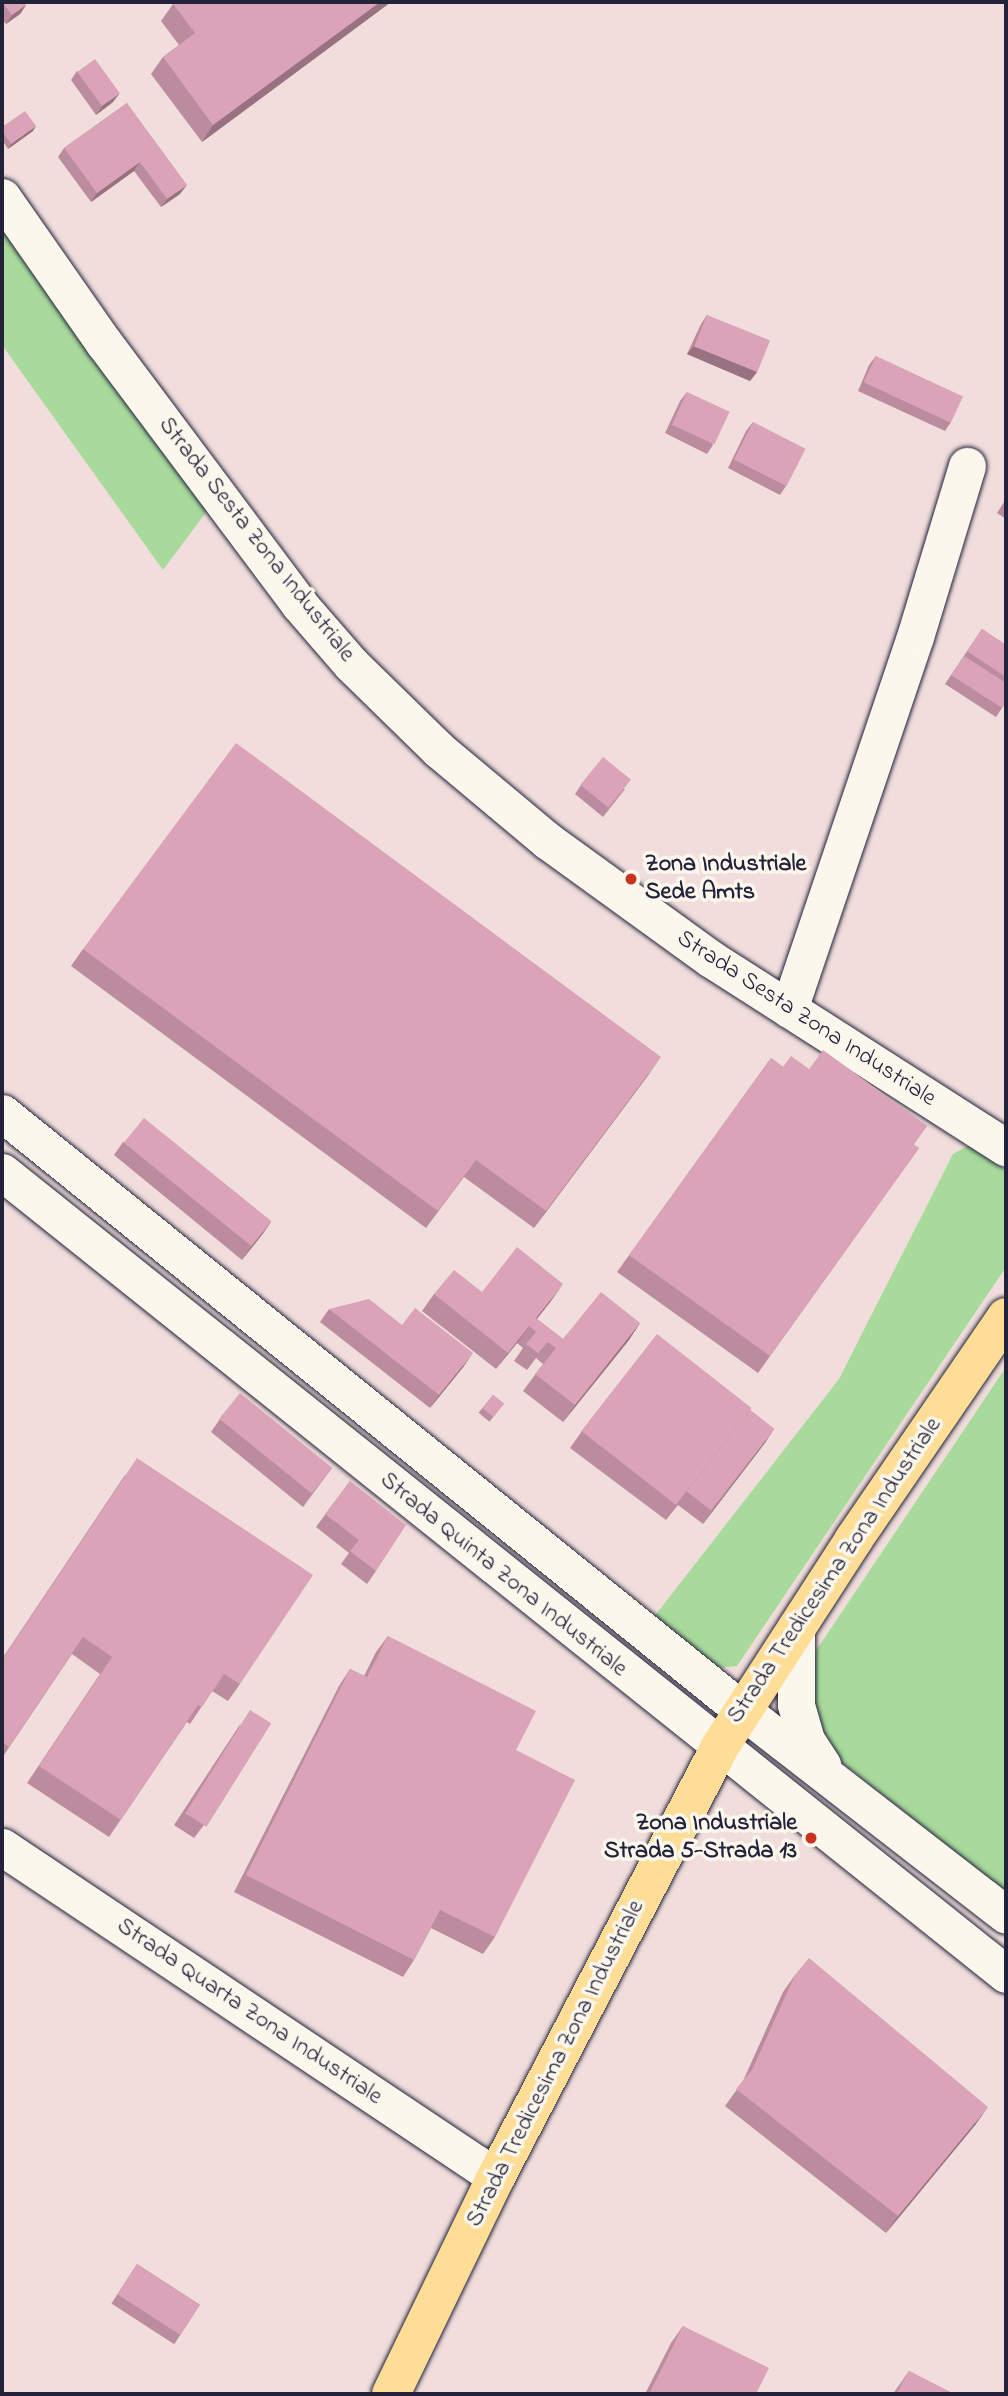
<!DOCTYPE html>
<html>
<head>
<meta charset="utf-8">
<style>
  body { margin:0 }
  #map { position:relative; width:1008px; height:2396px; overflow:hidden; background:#f1dedc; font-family:"Indie Flower",sans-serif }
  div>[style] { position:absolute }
  .green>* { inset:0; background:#a8da9c }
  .roads { filter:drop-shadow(0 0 2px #22223b) drop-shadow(0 0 2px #22223b) }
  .minor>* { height:37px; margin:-18.5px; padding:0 18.5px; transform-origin:18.5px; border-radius:18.5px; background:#fbf7ec }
  .major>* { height:38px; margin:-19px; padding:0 19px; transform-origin:19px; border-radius:19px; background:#fedd96 }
  .wall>* { inset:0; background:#bb8c9e; transform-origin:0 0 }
  .shaded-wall>* { inset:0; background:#997281 }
  .building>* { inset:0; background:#daa3b8; transform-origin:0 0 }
  .dots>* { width:19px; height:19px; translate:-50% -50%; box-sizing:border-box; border:4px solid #fbf7ec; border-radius:50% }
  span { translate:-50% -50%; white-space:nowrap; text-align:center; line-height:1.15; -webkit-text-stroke:7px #fbf7ec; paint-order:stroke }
  .street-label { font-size:24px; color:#22223b }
  .poi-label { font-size:24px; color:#22223b; font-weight:700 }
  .left { translate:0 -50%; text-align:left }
  .right { translate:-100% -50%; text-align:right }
  .frame { position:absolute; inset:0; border:4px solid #22223b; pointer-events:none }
</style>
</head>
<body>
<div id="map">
  <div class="green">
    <i style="clip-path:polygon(2px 229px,207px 511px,163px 570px,2px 345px)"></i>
    <i style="clip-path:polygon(969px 1145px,1006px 1170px,1006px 1267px,737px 1666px,719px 1668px,703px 1661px,650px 1622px,839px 1379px,953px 1154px)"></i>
    <i style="clip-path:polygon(1006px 1367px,1006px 1893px,826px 1750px,805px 1667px)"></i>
  </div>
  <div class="roads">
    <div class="minor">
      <i style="left:2px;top:197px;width:178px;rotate:55.1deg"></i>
      <i style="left:104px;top:343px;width:326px;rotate:53.2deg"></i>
      <i style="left:299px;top:604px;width:79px;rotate:49.1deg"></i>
      <i style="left:351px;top:664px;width:123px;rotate:44.3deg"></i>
      <i style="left:439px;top:750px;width:142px;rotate:39.9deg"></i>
      <i style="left:548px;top:841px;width:201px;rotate:35.9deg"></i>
      <i style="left:711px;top:959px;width:350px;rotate:32.6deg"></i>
      <i style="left:789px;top:1009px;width:393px;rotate:-71.3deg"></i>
      <i style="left:915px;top:637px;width:179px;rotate:-73.1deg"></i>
      <i style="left:2px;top:1113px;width:951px;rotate:38.9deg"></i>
      <i style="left:742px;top:1710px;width:334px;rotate:37.8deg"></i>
      <i style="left:2px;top:1172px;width:1285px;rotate:38.62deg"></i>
      <i style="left:796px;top:1627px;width:78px;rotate:90deg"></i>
      <i style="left:796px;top:1705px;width:36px;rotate:74deg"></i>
      <i style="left:806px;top:1740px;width:30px;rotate:57deg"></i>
      <i style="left:2px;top:1847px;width:594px;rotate:33.74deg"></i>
    </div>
    <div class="major">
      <i style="left:391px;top:2394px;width:241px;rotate:-64.2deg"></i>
      <i style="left:496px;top:2177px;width:483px;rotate:-62.5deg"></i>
      <i style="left:719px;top:1748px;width:249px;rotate:-57.1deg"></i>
      <i style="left:854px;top:1539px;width:269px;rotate:-55.6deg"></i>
    </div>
  </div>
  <div class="wall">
    <i style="clip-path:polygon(2px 2px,26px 5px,20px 14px,6px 24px,2px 19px)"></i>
    <i style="clip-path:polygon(391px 2px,202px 142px,151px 74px,163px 57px,179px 45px,161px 21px,173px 4px)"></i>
    <i style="clip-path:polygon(77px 71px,113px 102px,96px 115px,71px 80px)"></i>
    <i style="clip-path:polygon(127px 103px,180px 194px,161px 207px,134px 171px,91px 202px,58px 157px,64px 148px)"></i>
    <i style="clip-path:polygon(2px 127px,33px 131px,8px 149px,2px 140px)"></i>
    <i style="clip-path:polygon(707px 315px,757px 372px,750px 381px,687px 354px,701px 324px)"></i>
    <i style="clip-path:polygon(876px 356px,951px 422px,945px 431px,858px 391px,869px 365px)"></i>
    <i style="clip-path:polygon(687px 392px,713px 445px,707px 454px,665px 433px,680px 401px)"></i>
    <i style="clip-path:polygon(753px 422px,786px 486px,780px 495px,728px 468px,746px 431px)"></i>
    <i style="clip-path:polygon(1006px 499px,1006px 519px,997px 513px)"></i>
    <i style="clip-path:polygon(982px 629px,1006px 645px,1006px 702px,996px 717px,945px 684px)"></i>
    <i style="clip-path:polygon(581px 785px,625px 789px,603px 817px,575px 794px)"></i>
    <i style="clip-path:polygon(83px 949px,649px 1074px,534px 1228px,464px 1177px,426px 1228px,71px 966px)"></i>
    <i style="clip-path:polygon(771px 1058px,783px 1067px,919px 1148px,758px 1373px,617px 1272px)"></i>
    <i style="clip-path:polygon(123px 1142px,271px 1222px,242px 1260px,114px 1155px)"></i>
    <i style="clip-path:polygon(482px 1292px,551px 1301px,537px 1319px,563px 1339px,640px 1323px,629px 1340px,563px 1422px,523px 1391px,543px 1364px,536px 1358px,527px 1370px,514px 1361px,523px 1348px,517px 1343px,496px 1369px,422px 1311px,434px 1294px)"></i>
    <i style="clip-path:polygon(329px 1309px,402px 1325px,464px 1366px,430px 1408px,320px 1322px)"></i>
    <i style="left:493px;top:1395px;width:14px;height:23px;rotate:39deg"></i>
    <i style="clip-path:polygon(750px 1410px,774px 1429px,703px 1524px,678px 1505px,682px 1500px,666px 1520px,570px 1448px,582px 1431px)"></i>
    <i style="clip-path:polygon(220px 1419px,332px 1468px,303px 1507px,211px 1432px)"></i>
    <i style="clip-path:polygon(125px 1475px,240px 1684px,228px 1701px,212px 1691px,190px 1724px,187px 1722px,109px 1837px,27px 1783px,100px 1674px,72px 1654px,2px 1758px,2px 1659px)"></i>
    <i style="clip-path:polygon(350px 1481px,376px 1571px,367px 1584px,341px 1564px,349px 1553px,316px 1527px)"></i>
    <i style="clip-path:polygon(388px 1636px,516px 1750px,495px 1937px,483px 1954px,431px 1928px,414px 1960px,403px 1977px,234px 1892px,339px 1686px,350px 1669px,364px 1676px,376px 1652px)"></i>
    <i style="clip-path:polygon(241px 1723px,204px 1825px,194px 1838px,174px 1825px)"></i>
    <i style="clip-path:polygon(795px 1975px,976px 2124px,886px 2233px,725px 2106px,743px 2081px,783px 1992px)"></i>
    <i style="left:137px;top:2264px;width:75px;height:47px;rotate:33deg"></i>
    <i style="clip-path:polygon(683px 2326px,756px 2394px,645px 2394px,671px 2343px)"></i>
    <i style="clip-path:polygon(909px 2371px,954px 2394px,893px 2394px)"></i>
  </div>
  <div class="shaded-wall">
    <i style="clip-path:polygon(380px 2px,391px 2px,202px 142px,213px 125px)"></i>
    <i style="clip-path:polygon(26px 5px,20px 14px,6px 24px,12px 15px)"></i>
    <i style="clip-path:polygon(120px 93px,113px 102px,96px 115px,102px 106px)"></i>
    <i style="clip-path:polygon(36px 126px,33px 131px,8px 149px,11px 144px)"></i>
    <i style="clip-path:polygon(140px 162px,134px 171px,91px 202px,97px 193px)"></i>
    <i style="clip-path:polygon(187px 185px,180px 194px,161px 207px,167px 199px)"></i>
    <i style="clip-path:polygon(694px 346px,757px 372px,750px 381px,687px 354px)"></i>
    <i style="clip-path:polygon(661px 1057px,649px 1074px,534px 1228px,546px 1211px)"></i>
    <i style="clip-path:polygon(271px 1222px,262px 1235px,242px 1260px,251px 1247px)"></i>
    <i style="clip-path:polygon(563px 1284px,551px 1301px,530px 1327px,536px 1318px)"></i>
    <i style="clip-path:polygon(640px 1323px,629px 1340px,563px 1422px,575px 1405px)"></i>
    <i style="clip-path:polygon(529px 1326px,517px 1343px,496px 1369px,508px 1353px)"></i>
    <i style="clip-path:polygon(473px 1353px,464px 1366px,430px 1408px,439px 1395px)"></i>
    <i style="clip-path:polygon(774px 1429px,765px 1443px,703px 1524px,712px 1511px)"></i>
    <i style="clip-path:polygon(988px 2107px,976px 2124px,886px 2233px,898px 2216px)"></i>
  </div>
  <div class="building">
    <i style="clip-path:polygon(2px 2px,24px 2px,26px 5px,12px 15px)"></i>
    <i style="clip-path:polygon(176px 2px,380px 2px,213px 125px,163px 57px,195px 33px,173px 4px)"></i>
    <i style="left:95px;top:59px;width:42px;height:22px;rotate:54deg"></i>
    <i style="clip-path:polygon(127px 103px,187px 185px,167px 199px,140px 162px,97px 193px,64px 148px)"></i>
    <i style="clip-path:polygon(25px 111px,36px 126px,11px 144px,2px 131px,2px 127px)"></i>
    <i style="left:707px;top:315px;width:68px;height:34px;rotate:22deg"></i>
    <i style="left:876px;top:356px;width:96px;height:29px;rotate:25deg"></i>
    <i style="left:687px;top:392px;width:47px;height:36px;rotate:25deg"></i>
    <i style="left:753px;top:422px;width:59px;height:42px;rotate:27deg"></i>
    <i style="clip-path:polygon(982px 629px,1006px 645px,1006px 677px,967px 651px)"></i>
    <i style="clip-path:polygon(964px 656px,1006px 683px,1006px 702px,1002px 708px,951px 675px)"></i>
    <i style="clip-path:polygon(236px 743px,661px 1057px,546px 1211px,476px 1160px,438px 1211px,83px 949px)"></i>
    <i style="left:603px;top:757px;width:36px;height:36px;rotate:39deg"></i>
    <i style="left:823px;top:1050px;width:129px;height:24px;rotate:36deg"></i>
    <i style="clip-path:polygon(791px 1056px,919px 1148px,770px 1356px,629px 1255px,771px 1058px,783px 1067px)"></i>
    <i style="left:144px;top:1118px;width:164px;height:32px;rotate:39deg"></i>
    <i style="clip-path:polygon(517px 1247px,563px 1284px,536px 1318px,563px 1339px,601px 1292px,640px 1323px,575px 1405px,535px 1374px,556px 1348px,548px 1342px,538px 1353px,526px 1344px,536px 1332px,529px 1326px,508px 1353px,434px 1294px,454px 1270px,482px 1292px)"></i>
    <i style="clip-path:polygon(369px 1299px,402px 1325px,415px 1308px,473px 1353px,439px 1395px,329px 1309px)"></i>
    <i style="left:657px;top:1334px;width:120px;height:123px;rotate:38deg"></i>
    <i style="left:240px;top:1393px;width:119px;height:33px;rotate:39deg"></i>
    <i style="left:493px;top:1395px;width:14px;height:17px;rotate:39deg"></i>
    <i style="left:750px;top:1410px;width:31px;height:103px;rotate:38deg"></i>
    <i style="clip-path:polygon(137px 1458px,313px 1575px,240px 1684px,224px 1674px,202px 1707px,198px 1705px,121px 1820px,39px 1766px,112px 1657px,83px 1637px,9px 1747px,2px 1742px,2px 1660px)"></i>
    <i style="clip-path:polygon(350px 1481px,406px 1525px,376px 1571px,350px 1551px,359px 1540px,325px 1514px)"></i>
    <i style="clip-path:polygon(388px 1636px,536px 1711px,516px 1750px,575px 1780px,495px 1937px,440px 1910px,414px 1960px,246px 1875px,350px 1669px,367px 1677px)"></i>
    <i style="left:250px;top:1710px;width:25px;height:122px;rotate:32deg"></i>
    <i style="clip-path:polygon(809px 1958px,988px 2107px,898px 2216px,736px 2089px,752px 2070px,795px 1975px)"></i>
    <i style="left:137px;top:2264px;width:75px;height:36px;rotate:33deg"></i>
    <i style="clip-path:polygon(683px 2326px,769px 2368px,756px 2394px,649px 2394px)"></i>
    <i style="clip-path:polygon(909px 2371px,954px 2394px,896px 2394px)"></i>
  </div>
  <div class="dots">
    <i style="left:631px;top:879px;background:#c8321e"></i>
    <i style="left:811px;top:1838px;background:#c8321e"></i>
  </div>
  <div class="street-label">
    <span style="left:256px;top:540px;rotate:52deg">Strada Sesta Zona Industriale</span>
    <span style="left:806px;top:1019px;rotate:33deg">Strada Sesta Zona Industriale</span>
    <span style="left:835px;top:1571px;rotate:-56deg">Strada Tredicesima Zona Industriale</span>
    <span style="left:503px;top:1575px;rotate:39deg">Strada Quinta Zona Industriale</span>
    <span style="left:249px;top:2012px;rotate:34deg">Strada Quarta Zona Industriale</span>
    <span style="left:556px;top:2064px;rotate:-63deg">Strada Tredicesima Zona Industriale</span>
  </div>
  <div class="poi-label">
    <span class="left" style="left:645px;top:879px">Zona Industriale<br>Sede Amts</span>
    <span class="right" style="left:797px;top:1838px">Zona Industriale<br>Strada 5-Strada 13</span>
  </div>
  <div class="frame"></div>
</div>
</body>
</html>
